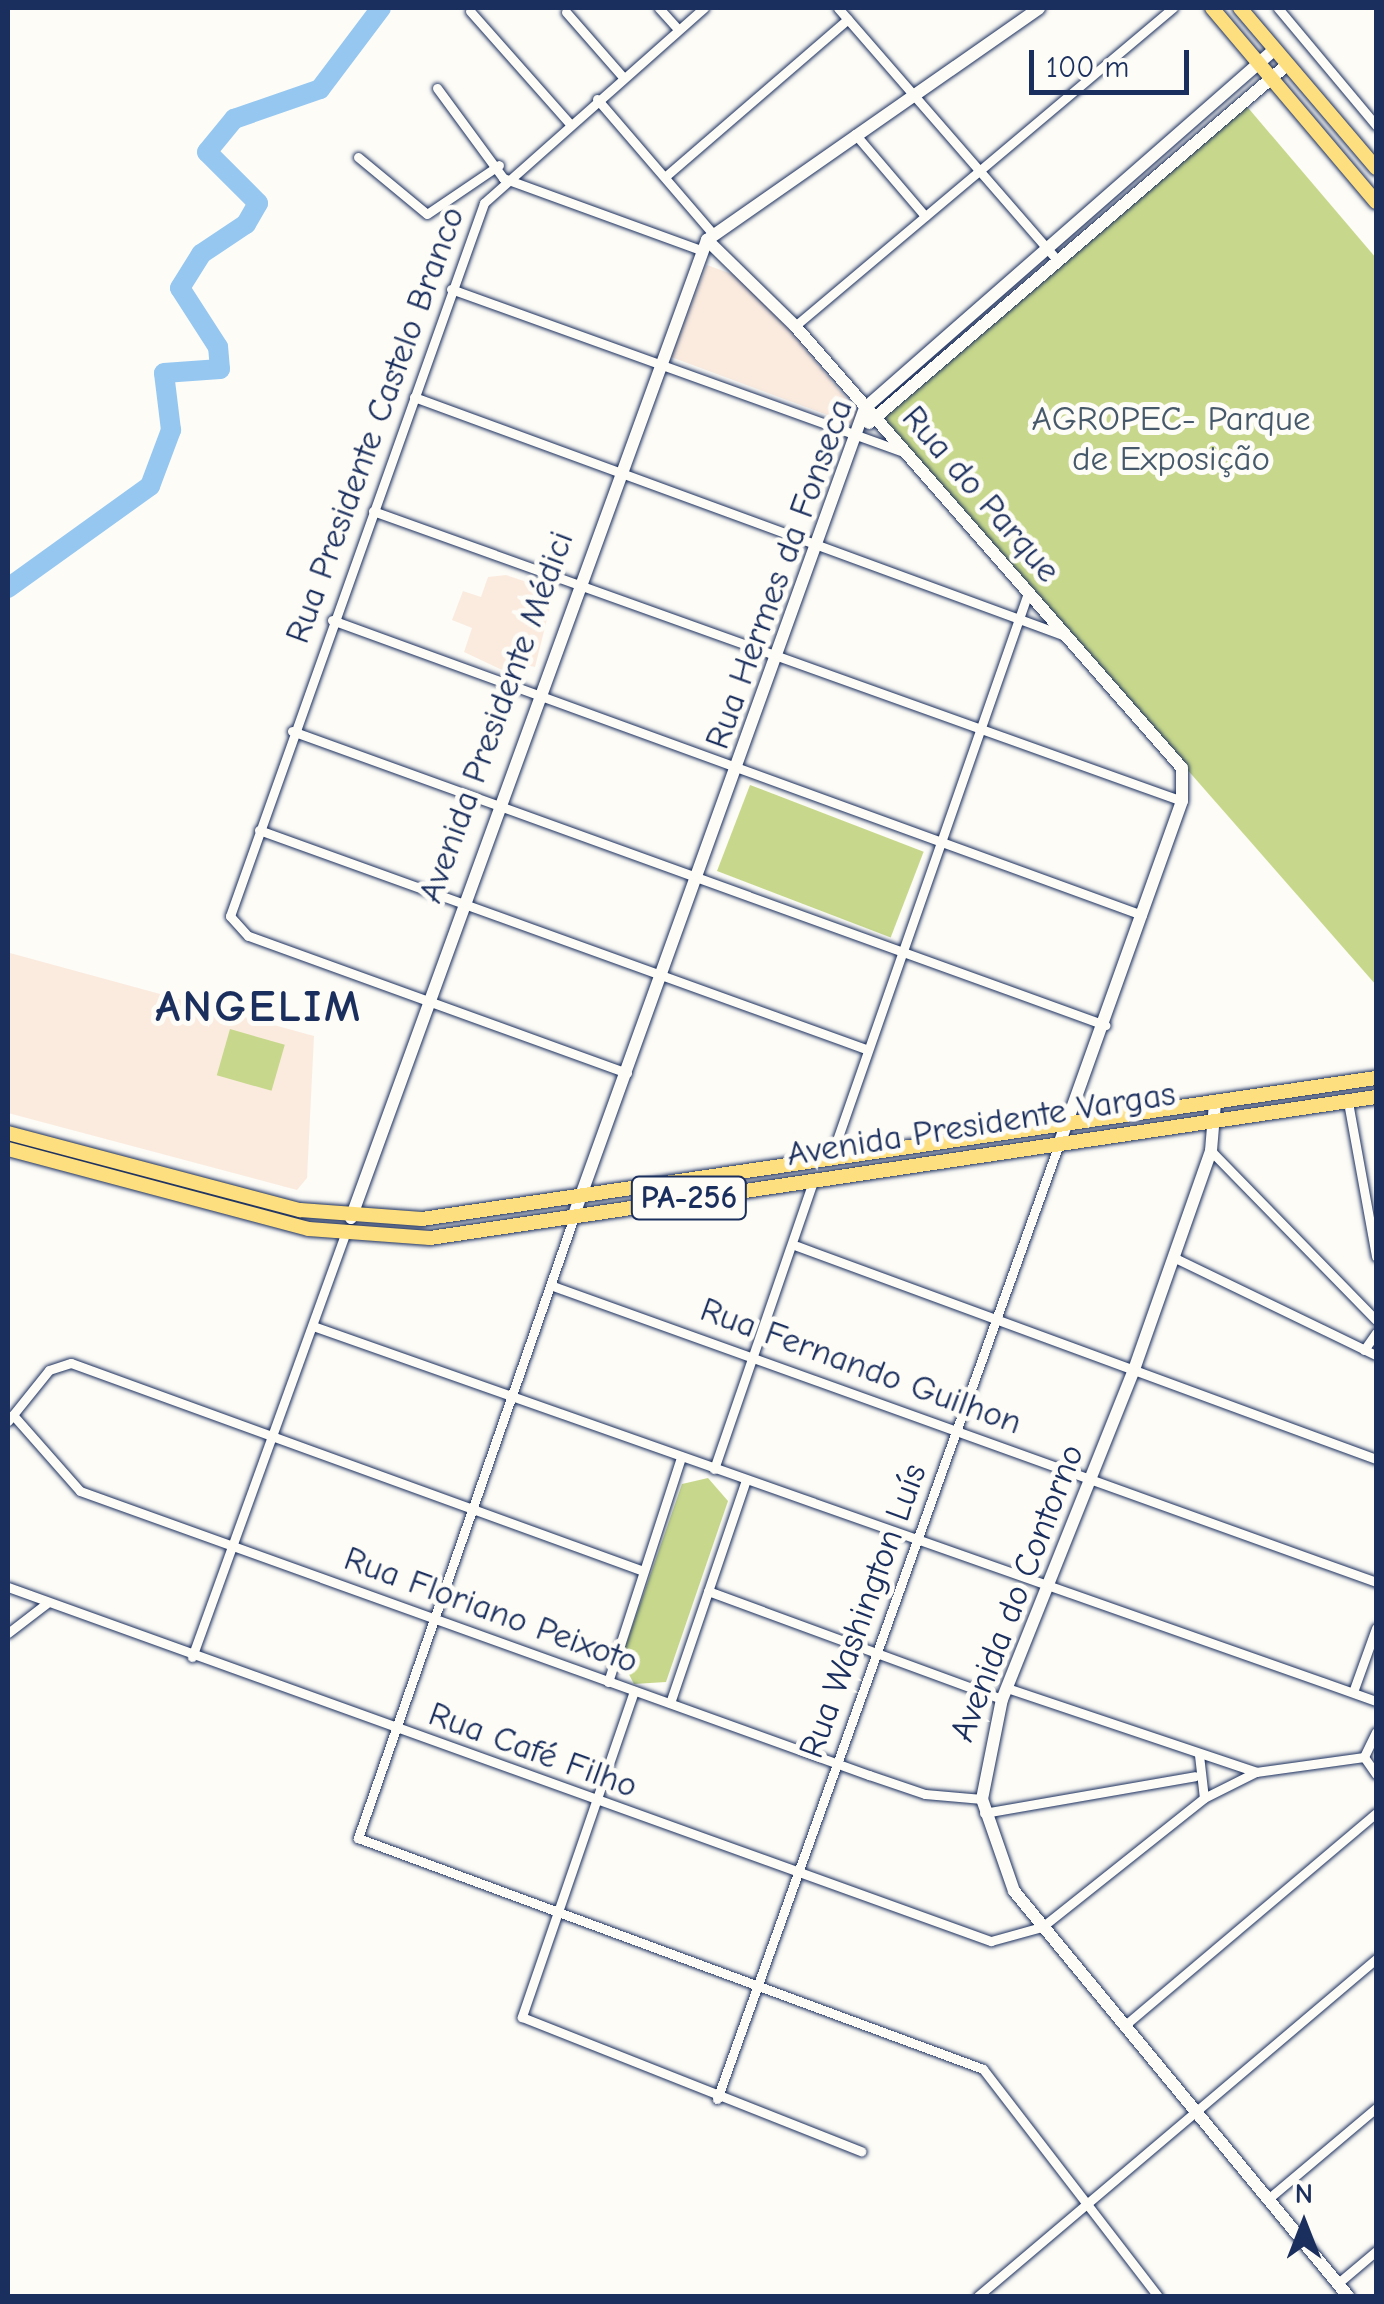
<!DOCTYPE html>
<html>
<head>
<meta charset="utf-8">
<style>
  body { margin:0 }
  #map { position:relative; width:1384px; height:2304px; overflow:hidden; background:#fdfcf7; font-family:"Comic Neue",sans-serif }
  div>[style] { position:absolute }
  .built>* { inset:0; background:#fbebdf }
  .green>* { inset:0; background:#c7d88c; transform-origin:0 0 }
  .river>* { height:20px; margin:-10px; padding:0 10px; transform-origin:10px; border-radius:10px; background:#95c7f1 }
  .roads { filter:drop-shadow(0 0 2px #1b2f5e) drop-shadow(0 0 2px #1b2f5e) }
  .street>* { height:9px; margin:-4.5px; padding:0 4.5px; transform-origin:4.5px; border-radius:4.5px; background:#fdfcf7 }
  .secondary>* { height:12px; margin:-6px; padding:0 6px; transform-origin:6px; border-radius:6px; background:#fdfcf7 }
  .primary>* { height:14px; margin:-7px; padding:0 7px; transform-origin:7px; border-radius:7px; background:#fedf80 }
  span { translate:-50% -50%; white-space:nowrap; text-align:center; line-height:1.15; -webkit-text-stroke:10px #fdfcf7; paint-order:stroke }
  .shield-label span { padding:2px 8px; background:#fdfcf7; border:2px solid; border-radius:8px; -webkit-text-stroke-width:0 }
  .shield-label { font-size:32px; color:#1b2f5e; font-weight:700 }
  .park-label { font-size:35px; color:#46596a }
  .street-label { font-size:35px; color:#1b2f5e }
  .district-label { font-size:45px; color:#1b2f5e; font-weight:700; letter-spacing:2.5px }
  .frame { position:absolute; inset:0; border:10px solid #1b2f5e; pointer-events:none }
  .north { position:absolute; left:1254px; top:2174px; width:100px; height:100px; -webkit-text-stroke:8px #fdfcf7; paint-order:stroke; rotate:0deg; font-size:28px; font-weight:700; line-height:40px; text-align:center; color:#1b2f5e }
  .north::after { content:''; display:block; margin:auto; width:35px; height:45px; background:#1b2f5e; clip-path:polygon(50% 0,100% 100%,50% 72%,0 100%) }
  .scale { position:absolute; left:1029px; top:50px; width:160px; height:45px; box-sizing:border-box; border:5px solid #1b2f5e; border-top:0; padding-left:12px; font-size:30px; line-height:35px; white-space:nowrap; color:#1b2f5e; -webkit-text-stroke:8px #fdfcf7; paint-order:stroke }
</style>
</head>
<body>
<div id="map">
  <div class="built">
    <i style="clip-path:polygon(707px 265px,748px 280px,858px 413px,852px 424px,671px 357px)"></i>
    <i style="clip-path:polygon(506px 575px,554px 591px,535px 667px,526px 665px,521px 679px,464px 652px,472px 628px,452px 620px,463px 591px,481px 597px,488px 577px)"></i>
    <i style="clip-path:polygon(10px 953px,314px 1036px,307px 1178px,297px 1190px,8px 1113px)"></i>
  </div>
  <div class="green">
    <i style="clip-path:polygon(1244px 103px,1376px 258px,1376px 985px,880px 419px)"></i>
    <i style="left:750px;top:785px;width:186px;height:92px;rotate:21deg"></i>
    <i style="left:230px;top:1029px;width:57px;height:48px;rotate:16deg"></i>
    <i style="clip-path:polygon(708px 1478px,728px 1501px,666px 1682px,634px 1684px,621px 1659px,682px 1484px)"></i>
  </div>
  <div class="river">
    <i style="left:8px;top:588px;width:175px;rotate:-35.7deg"></i>
    <i style="left:150px;top:486px;width:60px;rotate:-69.4deg"></i>
    <i style="left:171px;top:430px;width:57px;rotate:-97deg"></i>
    <i style="left:164px;top:373px;width:56px;rotate:-4.1deg"></i>
    <i style="left:220px;top:369px;width:22px;rotate:-95deg"></i>
    <i style="left:218px;top:347px;width:70px;rotate:-122.8deg"></i>
    <i style="left:180px;top:288px;width:40px;rotate:-58deg"></i>
    <i style="left:201px;top:254px;width:54px;rotate:-33.7deg"></i>
    <i style="left:246px;top:224px;width:24px;rotate:-60deg"></i>
    <i style="left:258px;top:203px;width:72px;rotate:-135deg"></i>
    <i style="left:207px;top:152px;width:43px;rotate:-50.7deg"></i>
    <i style="left:234px;top:119px;width:91px;rotate:-19.2deg"></i>
    <i style="left:320px;top:89px;width:101px;rotate:-53deg"></i>
  </div>
  <div class="roads">
    <div class="street">
      <i style="left:659px;top:8px;width:28px;rotate:48deg"></i>
      <i style="left:838px;top:8px;width:331px;rotate:49deg"></i>
      <i style="left:1278px;top:8px;width:153px;rotate:50.1deg"></i>
      <i style="left:470px;top:11px;width:149px;rotate:48.5deg"></i>
      <i style="left:566px;top:12px;width:85px;rotate:48.8deg"></i>
      <i style="left:437px;top:88px;width:112px;rotate:53.7deg"></i>
      <i style="left:503px;top:178px;width:211px;rotate:20deg"></i>
      <i style="left:597px;top:99px;width:179px;rotate:49.3deg"></i>
      <i style="left:855px;top:134px;width:108px;rotate:49.5deg"></i>
      <i style="left:358px;top:157px;width:89px;rotate:39.6deg"></i>
      <i style="left:427px;top:214px;width:87px;rotate:-34.2deg"></i>
      <i style="left:666px;top:176px;width:240px;rotate:-40.8deg"></i>
      <i style="left:451px;top:289px;width:478px;rotate:19.8deg"></i>
      <i style="left:795px;top:326px;width:494px;rotate:-40.1deg"></i>
      <i style="left:414px;top:397px;width:691px;rotate:20.14deg"></i>
      <i style="left:373px;top:511px;width:859px;rotate:19.72deg"></i>
      <i style="left:332px;top:620px;width:862px;rotate:20.01deg"></i>
      <i style="left:292px;top:731px;width:865px;rotate:19.88deg"></i>
      <i style="left:259px;top:830px;width:645px;rotate:19.84deg"></i>
      <i style="left:627px;top:1073px;width:403px;rotate:-160.1deg"></i>
      <i style="left:248px;top:936px;width:27px;rotate:-132deg"></i>
      <i style="left:230px;top:916px;width:757px;rotate:-70.39deg"></i>
      <i style="left:484px;top:203px;width:294px;rotate:-41.6deg"></i>
      <i style="left:1348px;top:1102px;width:157px;rotate:79.7deg"></i>
      <i style="left:1211px;top:1151px;width:236px;rotate:45.7deg"></i>
      <i style="left:830px;top:1160px;width:601px;rotate:-70.75deg"></i>
      <i style="left:575px;top:1214px;width:661px;rotate:109.18deg"></i>
      <i style="left:358px;top:1838px;width:666px;rotate:20.28deg"></i>
      <i style="left:983px;top:2069px;width:287px;rotate:52.4deg"></i>
      <i style="left:797px;top:1246px;width:617px;rotate:20.2deg"></i>
      <i style="left:1173px;top:1257px;width:225px;rotate:25.8deg"></i>
      <i style="left:553px;top:1286px;width:875px;rotate:19.78deg"></i>
      <i style="left:313px;top:1326px;width:1127px;rotate:19.43deg"></i>
      <i style="left:1364px;top:1350px;width:21px;rotate:-55deg"></i>
      <i style="left:13px;top:1415px;width:101px;rotate:48.6deg"></i>
      <i style="left:80px;top:1491px;width:839px;rotate:19.8deg"></i>
      <i style="left:869px;top:1775px;width:59px;rotate:18.7deg"></i>
      <i style="left:925px;top:1794px;width:57px;rotate:5deg"></i>
      <i style="left:8px;top:1421px;width:65px;rotate:-51.2deg"></i>
      <i style="left:49px;top:1370px;width:23px;rotate:-18deg"></i>
      <i style="left:71px;top:1363px;width:609px;rotate:19.98deg"></i>
      <i style="left:714px;top:1469px;width:307px;rotate:-71deg"></i>
      <i style="left:8px;top:1587px;width:1045px;rotate:19.81deg"></i>
      <i style="left:991px;top:1941px;width:53px;rotate:-15.4deg"></i>
      <i style="left:1042px;top:1927px;width:207px;rotate:-38.5deg"></i>
      <i style="left:1204px;top:1798px;width:58px;rotate:-26.6deg"></i>
      <i style="left:1256px;top:1772px;width:109px;rotate:-7.9deg"></i>
      <i style="left:708px;top:1591px;width:313px;rotate:20.2deg"></i>
      <i style="left:8px;top:1633px;width:49px;rotate:-37.6deg"></i>
      <i style="left:192px;top:1657px;width:448px;rotate:-70.1deg"></i>
      <i style="left:608px;top:1682px;width:237px;rotate:-72deg"></i>
      <i style="left:1007px;top:1688px;width:263px;rotate:18.6deg"></i>
      <i style="left:634px;top:1691px;width:345px;rotate:109deg"></i>
      <i style="left:522px;top:2017px;width:365px;rotate:21.6deg"></i>
      <i style="left:1353px;top:1692px;width:68px;rotate:-70.2deg"></i>
      <i style="left:670px;top:1703px;width:236px;rotate:-71.2deg"></i>
      <i style="left:1376px;top:1732px;width:28px;rotate:116deg"></i>
      <i style="left:1364px;top:1757px;width:21px;rotate:55deg"></i>
      <i style="left:1199px;top:1755px;width:43px;rotate:83.4deg"></i>
      <i style="left:984px;top:1813px;width:214px;rotate:-9.9deg"></i>
      <i style="left:1124px;top:2026px;width:330px;rotate:-40.2deg"></i>
      <i style="left:717px;top:2099px;width:1014px;rotate:-70.3deg"></i>
      <i style="left:1268px;top:2199px;width:141px;rotate:-40.1deg"></i>
      <i style="left:1337px;top:2284px;width:51px;rotate:-40.2deg"></i>
      <i style="left:978px;top:2296px;width:522px;rotate:-40.26deg"></i>
    </div>
    <div class="secondary">
      <i style="left:707px;top:240px;width:123px;rotate:44.3deg"></i>
      <i style="left:795px;top:326px;width:587px;rotate:48.8deg"></i>
      <i style="left:1182px;top:768px;width:33px;rotate:90deg"></i>
      <i style="left:1182px;top:801px;width:362px;rotate:109.7deg"></i>
      <i style="left:869px;top:423px;width:552px;rotate:-40.59deg"></i>
      <i style="left:1215px;top:1103px;width:48px;rotate:94.8deg"></i>
      <i style="left:1211px;top:1151px;width:234px;rotate:109.4deg"></i>
      <i style="left:1133px;top:1372px;width:352px;rotate:111.8deg"></i>
      <i style="left:1002px;top:1699px;width:102px;rotate:101.3deg"></i>
      <i style="left:982px;top:1799px;width:97px;rotate:70.8deg"></i>
      <i style="left:1014px;top:1891px;width:525px;rotate:50.49deg"></i>
      <i style="left:575px;top:1212px;width:855px;rotate:-70.17deg"></i>
      <i style="left:865px;top:408px;width:545px;rotate:-41.21deg"></i>
      <i style="left:351px;top:1218px;width:1041px;rotate:-70deg"></i>
      <i style="left:707px;top:240px;width:405px;rotate:-34.9deg"></i>
    </div>
    <div class="primary">
      <i style="left:1212px;top:8px;width:254px;rotate:49.8deg"></i>
      <i style="left:1240px;top:8px;width:210px;rotate:49.6deg"></i>
      <i style="left:8px;top:1133px;width:302px;rotate:14.8deg"></i>
      <i style="left:300px;top:1210px;width:122px;rotate:4.2deg"></i>
      <i style="left:422px;top:1219px;width:964px;rotate:-8.41deg"></i>
      <i style="left:8px;top:1149px;width:311px;rotate:14.9deg"></i>
      <i style="left:309px;top:1229px;width:121px;rotate:4.3deg"></i>
      <i style="left:430px;top:1238px;width:956px;rotate:-8.48deg"></i>
    </div>
  </div>
  <div class="shield-label">
    <span style="left:689px;top:1198px">PA-256</span>
  </div>
  <div class="park-label">
    <span style="left:1171px;top:439px">AGROPEC- Parque<br>de Exposição</span>
  </div>
  <div class="street-label">
    <span style="left:375px;top:425px;rotate:-70deg">Rua Presidente Castelo Branco</span>
    <span style="left:981px;top:494px;rotate:49deg">Rua do Parque</span>
    <span style="left:779px;top:574px;rotate:-70deg">Rua Hermes da Fonseca</span>
    <span style="left:496px;top:717px;rotate:-70deg">Avenida Presidente Médici</span>
    <span style="left:981px;top:1124px;rotate:-9deg">Avenida Presidente Vargas</span>
    <span style="left:861px;top:1366px;rotate:20deg">Rua Fernando Guilhon</span>
    <span style="left:1017px;top:1593px;rotate:-69deg">Avenida do Contorno</span>
    <span style="left:491px;top:1610px;rotate:20deg">Rua Floriano Peixoto</span>
    <span style="left:863px;top:1611px;rotate:-70deg">Rua Washington Luís</span>
    <span style="left:533px;top:1750px;rotate:20deg">Rua Café Filho</span>
  </div>
  <div class="district-label">
    <span style="left:259px;top:1007px">ANGELIM</span>
  </div>
  <div class="frame"></div>
  <div class="north">N</div>
  <div class="scale">100 m</div>
</div>
</body>
</html>
